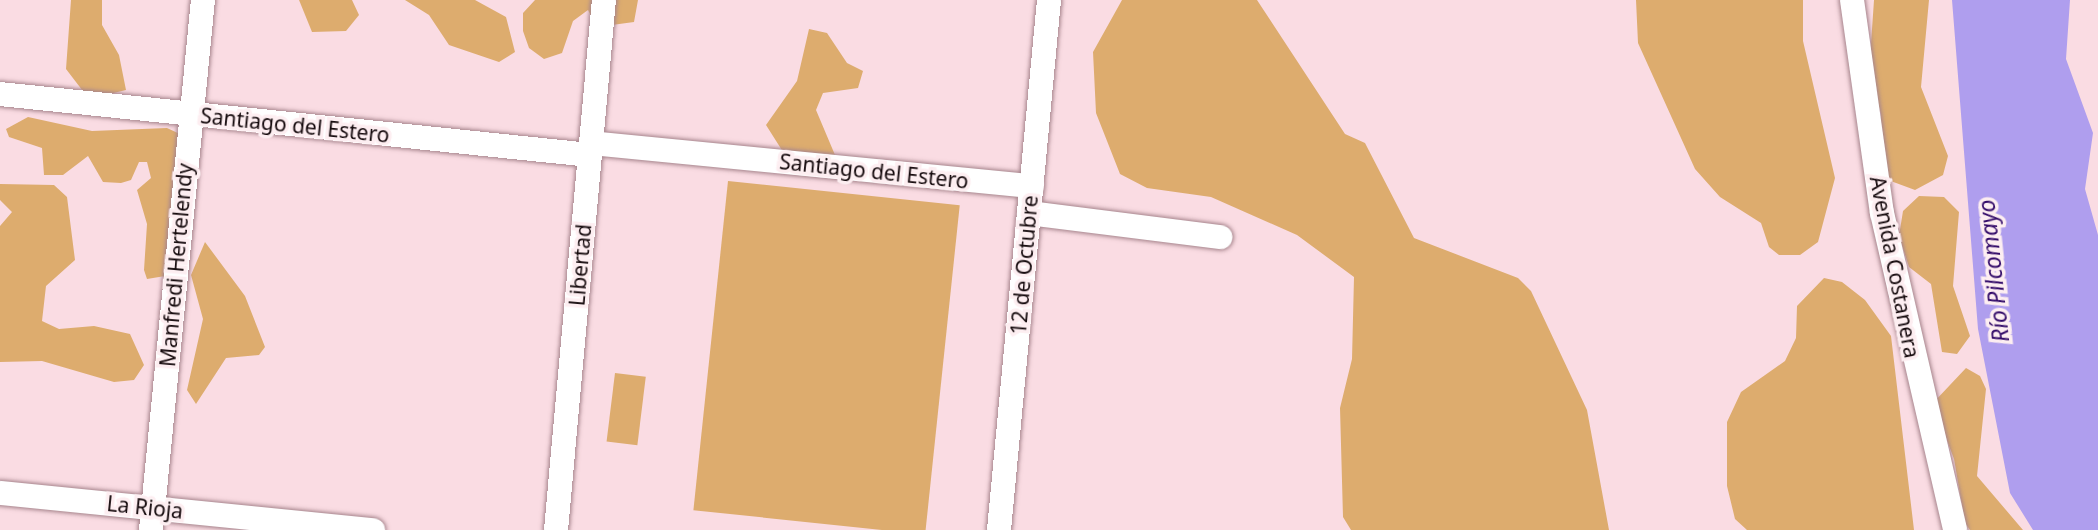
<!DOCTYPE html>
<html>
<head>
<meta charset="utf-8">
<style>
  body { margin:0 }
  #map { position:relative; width:2098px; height:530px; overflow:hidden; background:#fadce3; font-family:"Noto Sans",sans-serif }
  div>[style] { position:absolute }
  .green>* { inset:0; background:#ddac6e; transform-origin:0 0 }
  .water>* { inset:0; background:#af9eee }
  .roads { filter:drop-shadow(0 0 2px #a7858d) drop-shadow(0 0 2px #a7858d) }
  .minor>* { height:24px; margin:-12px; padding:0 12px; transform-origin:12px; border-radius:12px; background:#fff }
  span { translate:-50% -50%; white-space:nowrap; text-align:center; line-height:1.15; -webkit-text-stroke:7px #fdeef1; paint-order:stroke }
  .street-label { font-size:21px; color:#14090c }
  .water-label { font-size:23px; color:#310968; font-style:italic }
</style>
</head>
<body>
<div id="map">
  <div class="green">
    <i style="clip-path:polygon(71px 0,102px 0,102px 25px,119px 55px,126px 90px,89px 99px,66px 69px)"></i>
    <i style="clip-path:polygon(299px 0,352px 0,359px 15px,346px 31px,312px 32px)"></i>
    <i style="clip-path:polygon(405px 0,475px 0,506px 17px,515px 52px,499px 62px,449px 45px,429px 15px)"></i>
    <i style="clip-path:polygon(535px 0,638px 0,634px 22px,597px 27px,588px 10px,573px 21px,562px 53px,544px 59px,529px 48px,523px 31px,523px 13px)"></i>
    <i style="clip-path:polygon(1122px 0,1257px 0,1345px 134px,1365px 143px,1414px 238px,1518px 278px,1531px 291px,1587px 410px,1609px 530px,1351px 530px,1343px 517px,1340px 408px,1352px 359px,1354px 277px,1297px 235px,1211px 197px,1147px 188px,1120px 174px,1096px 113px,1093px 52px)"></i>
    <i style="clip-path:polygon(1636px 0,1803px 0,1803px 41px,1835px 178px,1818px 242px,1800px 255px,1779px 255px,1769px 247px,1761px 223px,1720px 197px,1695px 169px,1638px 43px)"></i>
    <i style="clip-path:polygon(1874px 0,1929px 0,1921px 87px,1948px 156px,1943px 175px,1915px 190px,1888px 180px,1879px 151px,1881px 114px,1869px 73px)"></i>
    <i style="clip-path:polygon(809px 29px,827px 33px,847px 63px,863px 71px,858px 88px,823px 93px,816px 110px,835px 155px,785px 155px,766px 125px,797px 81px)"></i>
    <i style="clip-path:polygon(28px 117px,92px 131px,167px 128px,182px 135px,165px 276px,147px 279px,144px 270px,147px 224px,137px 190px,151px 178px,147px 162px,139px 162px,131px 180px,121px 183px,103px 182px,88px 156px,63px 175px,44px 175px,42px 148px,9px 137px,6px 129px)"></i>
    <i style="left:728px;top:181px;width:233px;height:331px;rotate:6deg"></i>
    <i style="clip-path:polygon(0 184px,54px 185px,67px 197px,75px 260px,46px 286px,42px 321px,59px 329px,94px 326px,130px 334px,144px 365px,134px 380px,114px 382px,42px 361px,0 362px,0 226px,12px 212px,0 200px)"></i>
    <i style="clip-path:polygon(1919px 196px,1944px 197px,1959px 212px,1953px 286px,1970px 336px,1957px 354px,1942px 352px,1931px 284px,1909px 267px,1899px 236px,1903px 211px)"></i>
    <i style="clip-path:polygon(205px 242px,245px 296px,265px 347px,259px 355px,226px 358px,196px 404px,187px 390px,203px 319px,191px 275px)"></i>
    <i style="clip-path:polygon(1824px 278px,1842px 282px,1865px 300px,1891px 336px,1914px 530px,1747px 530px,1735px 519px,1727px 486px,1727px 422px,1741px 392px,1785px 361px,1796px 338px,1797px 306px)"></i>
    <i style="clip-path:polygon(1966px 368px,1980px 376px,1986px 389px,1977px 476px,2023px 530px,1970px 530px,1965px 523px,1954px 459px,1933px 403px)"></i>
    <i style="left:615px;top:373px;width:31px;height:69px;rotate:7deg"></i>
  </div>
  <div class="water">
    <i style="clip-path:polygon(1952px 0,2070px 0,2066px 59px,2093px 133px,2085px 189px,2098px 235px,2098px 530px,2033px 530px,2010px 493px,1978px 329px)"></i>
  </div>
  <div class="roads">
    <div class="minor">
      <i style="left:1852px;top:0;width:215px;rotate:82deg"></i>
      <i style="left:1882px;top:213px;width:325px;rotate:77deg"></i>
      <i style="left:0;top:94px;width:593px;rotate:5.9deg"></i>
      <i style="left:591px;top:143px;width:443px;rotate:5.6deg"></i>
      <i style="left:1029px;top:213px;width:193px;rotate:7.2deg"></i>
      <i style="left:0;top:493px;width:375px;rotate:5.7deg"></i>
      <i style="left:151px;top:530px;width:533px;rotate:-84.4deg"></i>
      <i style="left:556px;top:530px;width:532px;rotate:-84.83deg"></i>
      <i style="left:999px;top:530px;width:532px;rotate:-84.61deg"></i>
    </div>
  </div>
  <div class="street-label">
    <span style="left:295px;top:125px;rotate:6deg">Santiago del Estero</span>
    <span style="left:874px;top:171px;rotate:6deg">Santiago del Estero</span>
    <span style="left:176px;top:265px;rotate:-85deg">Manfredi Hertelendy</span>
    <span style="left:580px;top:265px;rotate:-85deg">Libertad</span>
    <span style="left:1024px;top:265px;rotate:-85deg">12 de Octubre</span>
    <span style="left:1895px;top:267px;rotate:79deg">Avenida Costanera</span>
    <span style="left:145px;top:507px;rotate:6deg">La Rioja</span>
  </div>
  <div class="water-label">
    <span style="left:1993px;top:271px;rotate:-96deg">Río Pilcomayo</span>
  </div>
</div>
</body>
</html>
